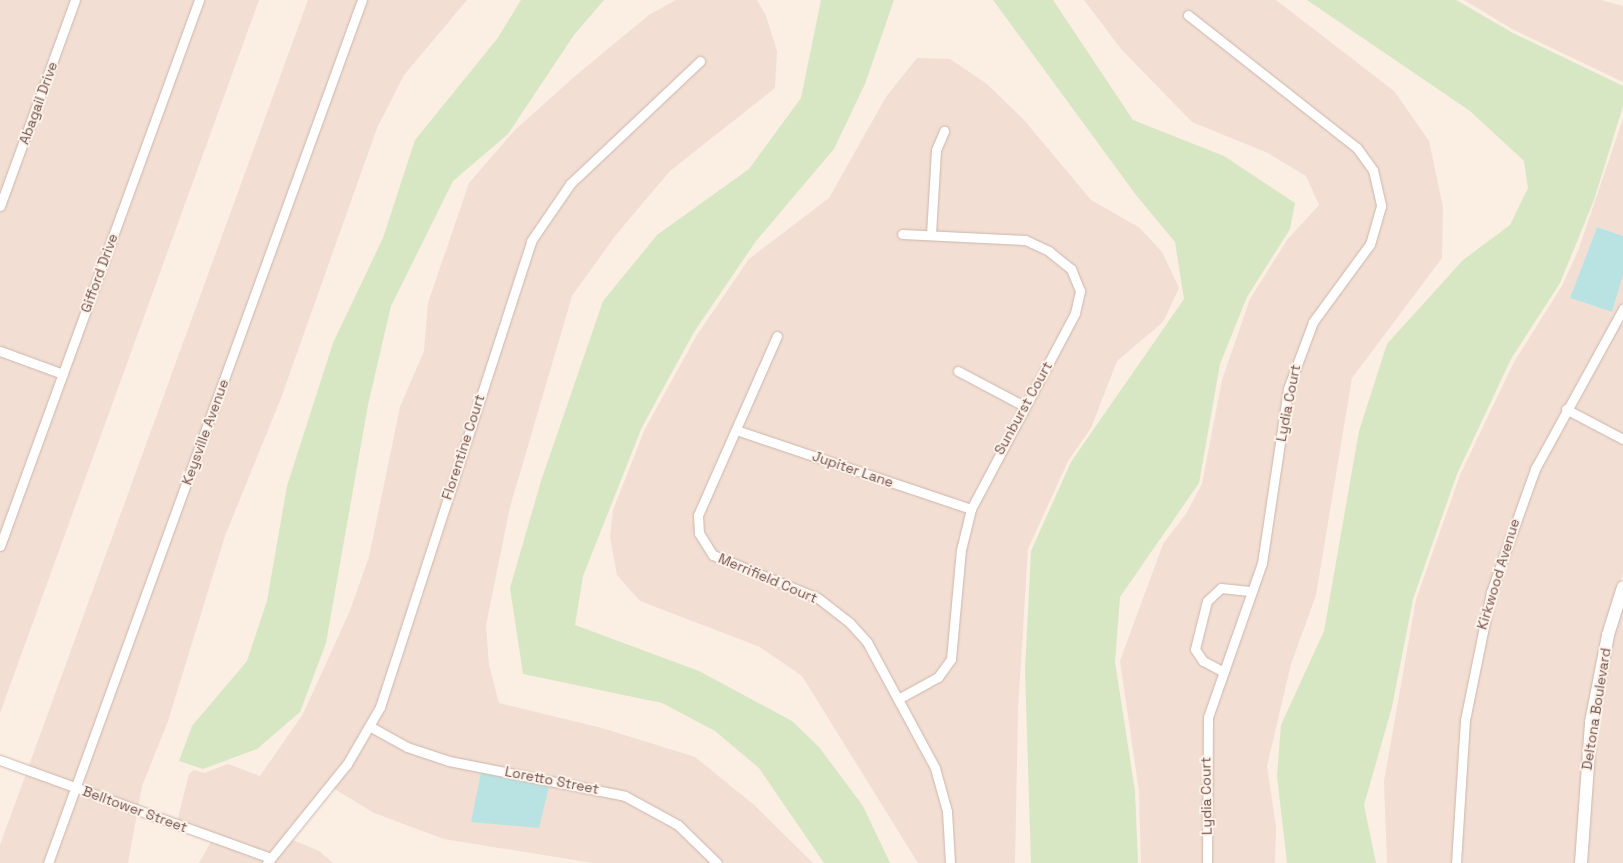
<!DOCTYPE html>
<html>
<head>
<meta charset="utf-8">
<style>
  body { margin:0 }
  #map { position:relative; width:1623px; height:863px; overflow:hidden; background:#fbeee3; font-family:"Space Grotesk",sans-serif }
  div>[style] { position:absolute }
  .residential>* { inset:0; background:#f2ded2 }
  .green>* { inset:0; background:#d7e7c3 }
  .water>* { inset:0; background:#b9e3e2 }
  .roads { filter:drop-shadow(0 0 1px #cdb6ad) drop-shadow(0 0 1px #cdb6ad) }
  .minor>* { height:9px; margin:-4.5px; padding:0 4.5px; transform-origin:4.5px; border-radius:4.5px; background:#fff }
  .secondary>* { height:12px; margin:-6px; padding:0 6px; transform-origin:6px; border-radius:6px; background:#fff }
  span { translate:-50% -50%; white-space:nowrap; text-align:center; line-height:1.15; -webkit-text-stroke:4px #fef2e9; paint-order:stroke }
  .street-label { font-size:14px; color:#71524b }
</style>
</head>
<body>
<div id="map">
  <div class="residential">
    <i style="clip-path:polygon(0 0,259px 0,0 713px)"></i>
    <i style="clip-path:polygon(308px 0,467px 0,404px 75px,377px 128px,281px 398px,225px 536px,168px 721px,142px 786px,128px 863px,0 863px,0 845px)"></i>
    <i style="clip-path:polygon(676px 0,757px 0,766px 16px,777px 51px,775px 88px,670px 171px,615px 236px,572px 296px,510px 507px,486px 625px,489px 665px,499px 703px,602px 728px,695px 757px,753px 804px,813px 863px,593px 863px,444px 839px,374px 813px,333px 788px,288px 838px,319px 851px,333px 863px,199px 863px,212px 840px,176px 826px,189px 774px,194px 770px,204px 773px,228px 764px,260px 776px,303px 714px,349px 613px,369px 557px,400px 407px,424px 351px,428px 303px,469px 183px,515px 130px,574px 77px,649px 15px)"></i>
    <i style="clip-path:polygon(1084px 0,1276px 0,1394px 91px,1429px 141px,1443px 207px,1442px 258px,1352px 378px,1316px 595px,1291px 664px,1267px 766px,1276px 827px,1275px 863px,1141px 863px,1139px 791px,1120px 661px,1163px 544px,1186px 514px,1202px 484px,1222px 380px,1250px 299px,1287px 240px,1319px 205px,1306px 176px,1268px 153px,1192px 122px,1121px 49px)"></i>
    <i style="clip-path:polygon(1464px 0,1601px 0,1623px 6px,1623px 82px,1514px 30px)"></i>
    <i style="clip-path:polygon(917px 58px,950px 59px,987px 84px,1024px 120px,1091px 200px,1140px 228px,1162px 252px,1179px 288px,1163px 322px,1117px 361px,1091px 428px,1068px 461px,1028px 549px,1018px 710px,1015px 863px,918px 863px,802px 676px,760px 647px,640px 601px,617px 575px,610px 537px,613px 510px,645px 429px,697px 335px,749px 259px,829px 198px,886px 97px)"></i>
    <i style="clip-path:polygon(1623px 119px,1623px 236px,1597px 227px,1570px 298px,1612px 312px,1623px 275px,1623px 574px,1615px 596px,1577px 863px,1387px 863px,1384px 781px,1416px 600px,1460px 475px,1514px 362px,1562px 286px,1578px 251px)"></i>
    <i style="clip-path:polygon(1623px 599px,1623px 863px,1586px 863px,1599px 698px)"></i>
  </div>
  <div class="green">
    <i style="clip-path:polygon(521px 0,604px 0,574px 35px,508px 134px,453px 181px,391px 306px,368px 405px,326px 643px,300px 712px,257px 749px,203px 769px,179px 761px,192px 726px,247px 661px,267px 601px,287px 486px,333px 343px,383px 238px,415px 140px,497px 39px)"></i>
    <i style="clip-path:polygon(821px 0,894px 0,865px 84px,834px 149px,756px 241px,694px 332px,642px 427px,583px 576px,575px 625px,699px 671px,792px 721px,819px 747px,863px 806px,890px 863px,824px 863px,759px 768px,715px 731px,662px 703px,523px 674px,510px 588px,541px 481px,603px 301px,657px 235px,749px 169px,801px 98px)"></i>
    <i style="clip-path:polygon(993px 0,1053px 0,1133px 120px,1224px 156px,1295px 203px,1290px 229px,1247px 297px,1220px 364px,1199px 483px,1120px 597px,1115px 662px,1135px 791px,1138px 863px,1031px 863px,1025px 670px,1031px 551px,1071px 462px,1184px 299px,1175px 242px,1136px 195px)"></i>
    <i style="clip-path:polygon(1307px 0,1456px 0,1513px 33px,1623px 86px,1623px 106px,1594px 200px,1560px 283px,1511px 359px,1457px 474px,1413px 599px,1392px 707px,1364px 805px,1376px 863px,1287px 863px,1277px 776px,1281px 725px,1324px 631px,1359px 431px,1387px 344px,1463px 260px,1510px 225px,1528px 188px,1524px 161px,1470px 111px)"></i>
  </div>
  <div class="water">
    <i style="clip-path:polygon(1597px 227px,1623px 236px,1623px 275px,1612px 312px,1570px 298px)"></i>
    <i style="clip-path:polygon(482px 768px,551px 778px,539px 828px,471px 822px)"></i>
  </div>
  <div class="roads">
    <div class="minor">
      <i style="left:1188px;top:15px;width:215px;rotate:38.2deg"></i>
      <i style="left:1357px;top:148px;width:27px;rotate:54deg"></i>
      <i style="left:1373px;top:170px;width:37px;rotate:77deg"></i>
      <i style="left:1381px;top:206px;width:40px;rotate:106deg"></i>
      <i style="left:1370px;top:244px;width:97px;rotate:126.2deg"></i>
      <i style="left:1313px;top:322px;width:72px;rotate:110.5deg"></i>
      <i style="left:1288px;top:389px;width:176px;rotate:98.5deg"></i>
      <i style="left:1262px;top:563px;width:163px;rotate:109.3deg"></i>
      <i style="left:1208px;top:717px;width:146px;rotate:90.4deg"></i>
      <i style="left:0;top:206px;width:219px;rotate:-70deg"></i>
      <i style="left:931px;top:234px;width:84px;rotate:-86.6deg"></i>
      <i style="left:936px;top:150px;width:21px;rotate:-67deg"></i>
      <i style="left:777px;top:336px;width:196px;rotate:113.8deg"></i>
      <i style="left:698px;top:515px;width:18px;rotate:87deg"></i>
      <i style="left:699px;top:533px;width:26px;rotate:58deg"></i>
      <i style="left:713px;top:555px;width:113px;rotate:22.3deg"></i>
      <i style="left:818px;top:598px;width:39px;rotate:38deg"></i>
      <i style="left:849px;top:622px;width:27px;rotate:48deg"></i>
      <i style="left:867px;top:642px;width:143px;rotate:61.6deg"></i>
      <i style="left:935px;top:768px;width:45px;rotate:74.4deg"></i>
      <i style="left:947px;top:811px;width:52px;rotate:86.7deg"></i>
      <i style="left:0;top:351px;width:67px;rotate:20.1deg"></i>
      <i style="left:958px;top:371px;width:75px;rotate:27.9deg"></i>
      <i style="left:1566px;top:409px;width:64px;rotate:27.8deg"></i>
      <i style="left:736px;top:430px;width:248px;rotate:18.6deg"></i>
      <i style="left:0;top:546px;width:581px;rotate:-69.97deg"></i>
      <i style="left:1222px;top:671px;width:21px;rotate:-152deg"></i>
      <i style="left:1203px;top:661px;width:14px;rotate:-124deg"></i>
      <i style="left:1195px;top:649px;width:49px;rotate:-76deg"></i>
      <i style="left:1207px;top:601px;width:19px;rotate:-43deg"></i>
      <i style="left:1221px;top:588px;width:31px;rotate:6deg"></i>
      <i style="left:898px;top:699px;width:46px;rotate:-28.8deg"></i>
      <i style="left:938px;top:677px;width:22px;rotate:-54deg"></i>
      <i style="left:951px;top:659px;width:109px;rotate:-84.8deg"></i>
      <i style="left:961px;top:550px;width:42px;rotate:-76.3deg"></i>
      <i style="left:971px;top:509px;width:222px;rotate:-62deg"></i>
      <i style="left:1075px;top:313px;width:23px;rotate:-77deg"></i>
      <i style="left:1080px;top:291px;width:24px;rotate:-112deg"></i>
      <i style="left:1071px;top:269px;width:28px;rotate:-141deg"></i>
      <i style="left:1049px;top:251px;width:26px;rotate:-155deg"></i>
      <i style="left:1025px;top:240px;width:123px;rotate:-177.2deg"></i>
      <i style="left:371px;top:727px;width:41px;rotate:29.1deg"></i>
      <i style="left:407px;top:747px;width:44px;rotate:18.4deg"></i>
      <i style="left:449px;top:761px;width:179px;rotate:11.2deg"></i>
      <i style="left:625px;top:796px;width:60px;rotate:28.7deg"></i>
      <i style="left:678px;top:825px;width:54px;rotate:44.3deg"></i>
      <i style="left:0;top:760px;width:287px;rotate:19.9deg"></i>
      <i style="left:48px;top:863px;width:918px;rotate:-70.01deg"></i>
      <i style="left:267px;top:863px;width:127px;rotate:-51.1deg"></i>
      <i style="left:347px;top:764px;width:66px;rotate:-59.9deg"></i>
      <i style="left:380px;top:707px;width:490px;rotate:-72deg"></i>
      <i style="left:531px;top:241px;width:69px;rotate:-55.6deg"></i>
      <i style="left:570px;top:184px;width:179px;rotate:-43.4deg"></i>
      <i style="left:1456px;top:863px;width:143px;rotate:-86.4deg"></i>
      <i style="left:1465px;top:720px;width:131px;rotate:-78.5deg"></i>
      <i style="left:1491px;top:592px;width:131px;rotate:-70.3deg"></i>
      <i style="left:1535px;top:469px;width:183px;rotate:-61.2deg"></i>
    </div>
    <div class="secondary">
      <i style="left:1581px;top:863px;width:141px;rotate:-85.9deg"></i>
      <i style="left:1591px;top:722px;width:89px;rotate:-78.9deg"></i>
      <i style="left:1608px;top:635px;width:50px;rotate:-72.6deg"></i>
    </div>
  </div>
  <div class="street-label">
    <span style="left:38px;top:103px;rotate:-70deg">Abagail Drive</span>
    <span style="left:99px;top:273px;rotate:-70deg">Gifford Drive</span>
    <span style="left:1288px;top:403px;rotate:-79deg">Lydia Court</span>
    <span style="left:1023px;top:408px;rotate:-61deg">Sunburst Court</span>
    <span style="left:205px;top:432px;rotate:-70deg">Keysville Avenue</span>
    <span style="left:463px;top:447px;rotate:-72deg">Florentine Court</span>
    <span style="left:853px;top:469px;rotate:19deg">Jupiter Lane</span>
    <span style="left:1498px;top:574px;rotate:-73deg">Kirkwood Avenue</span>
    <span style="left:768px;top:578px;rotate:23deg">Merrifield Court</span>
    <span style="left:1596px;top:709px;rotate:-81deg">Deltona Boulevard</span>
    <span style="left:552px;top:780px;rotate:11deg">Loretto Street</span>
    <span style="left:1206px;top:796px;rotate:-91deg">Lydia Court</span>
    <span style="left:135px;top:809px;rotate:20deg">Belltower Street</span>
  </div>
</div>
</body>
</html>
